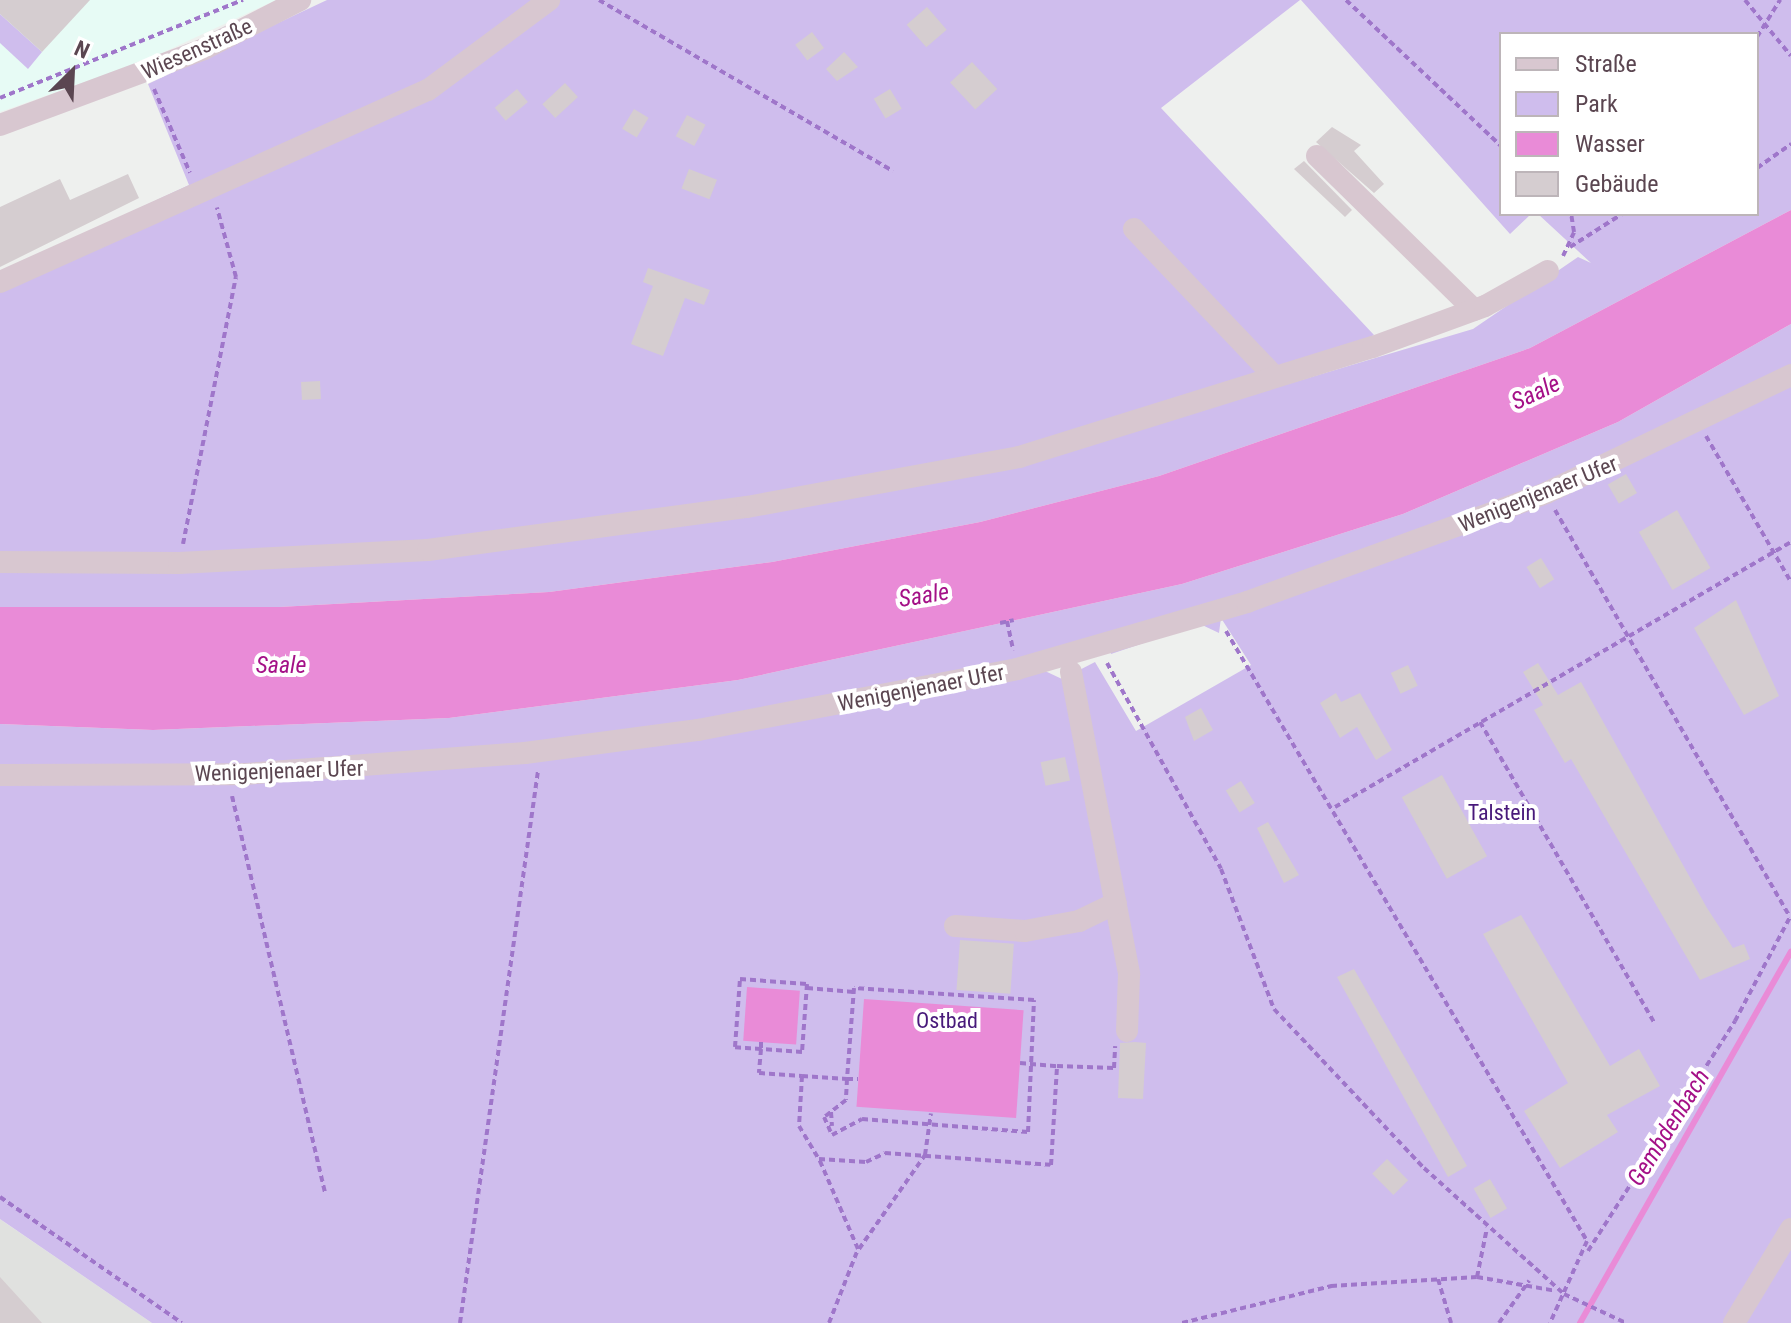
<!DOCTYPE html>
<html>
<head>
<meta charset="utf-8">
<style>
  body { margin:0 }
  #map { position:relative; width:1791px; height:1323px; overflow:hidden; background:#eef0ee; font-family:"Roboto Condensed",sans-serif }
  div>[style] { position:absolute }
  .commercial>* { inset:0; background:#e7fbf5 }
  .education>* { inset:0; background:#e0e1df }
  .green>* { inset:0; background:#cfbded }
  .water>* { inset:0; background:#e98bd7; transform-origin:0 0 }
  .stream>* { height:6px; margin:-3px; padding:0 3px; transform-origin:3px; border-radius:3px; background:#e98bd7 }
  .building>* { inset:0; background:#d5cdd0; transform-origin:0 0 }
  .path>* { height:4px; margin-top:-2px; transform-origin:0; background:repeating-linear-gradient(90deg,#9f76ca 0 6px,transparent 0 10px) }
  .minor>* { height:22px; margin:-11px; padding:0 11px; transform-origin:11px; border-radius:11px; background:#d8c7d0 }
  span { translate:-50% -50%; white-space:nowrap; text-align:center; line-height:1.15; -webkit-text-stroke:8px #fff; paint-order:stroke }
  .street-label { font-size:22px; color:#5b4651 }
  .park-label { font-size:22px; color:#48197a }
  .water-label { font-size:24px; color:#a41087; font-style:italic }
  .legend { position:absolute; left:1499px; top:32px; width:260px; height:184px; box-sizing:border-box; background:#fff; border:2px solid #bdb5b9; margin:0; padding:10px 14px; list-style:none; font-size:24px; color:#5b4651 }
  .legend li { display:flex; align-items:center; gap:16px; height:40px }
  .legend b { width:40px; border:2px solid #bdb5b9 }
  .north { position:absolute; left:32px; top:32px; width:80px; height:80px; -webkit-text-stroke:6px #fff; paint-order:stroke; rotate:24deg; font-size:22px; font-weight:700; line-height:32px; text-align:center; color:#5b4651 }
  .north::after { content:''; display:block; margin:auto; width:28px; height:36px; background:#5b4651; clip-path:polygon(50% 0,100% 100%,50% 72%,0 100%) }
</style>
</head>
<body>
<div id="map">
  <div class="commercial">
    <i style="clip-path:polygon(0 0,276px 0,147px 60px,0 112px)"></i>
  </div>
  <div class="education">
    <i style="clip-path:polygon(0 1219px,7px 1224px,152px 1323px,0 1323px)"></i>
  </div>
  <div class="green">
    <i style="clip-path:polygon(327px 0,1300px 0,1161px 108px,1374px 335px,1261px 392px,1473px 329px,1578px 257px,1591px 263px,1538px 214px,1757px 214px,1757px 34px,1501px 34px,1501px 214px,1531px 214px,1510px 234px,1301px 0,1791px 0,1791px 210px,1530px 348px,1159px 476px,980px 522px,772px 562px,549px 592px,279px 607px,0 607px,0 273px,189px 185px,148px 84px)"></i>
    <i style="clip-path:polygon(0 14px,42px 52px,28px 69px,0 43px)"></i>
    <i style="clip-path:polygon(1791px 324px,1791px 1323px,152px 1323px,0 1219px,0 780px,397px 771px,1045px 671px,1062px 679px,1095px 662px,1136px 731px,1251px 665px,1221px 618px,1219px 633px,1200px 624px,1111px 654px,1108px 639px,798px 707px,396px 760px,0 769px,0 724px,153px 730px,449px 718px,738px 680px,1182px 584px,1403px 514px,1618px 422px)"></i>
  </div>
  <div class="water">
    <i style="clip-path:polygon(1791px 210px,1791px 324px,1618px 422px,1403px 514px,1182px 584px,738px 680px,449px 718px,153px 730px,0 724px,0 607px,279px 607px,549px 592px,772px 562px,980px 522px,1159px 476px,1530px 348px)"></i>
    <i style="left:747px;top:987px;width:53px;height:54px;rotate:4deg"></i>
    <i style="left:864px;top:999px;width:160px;height:108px;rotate:4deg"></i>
  </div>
  <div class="stream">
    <i style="left:1580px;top:1323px;width:427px;rotate:-60.4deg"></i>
  </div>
  <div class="building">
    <i style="clip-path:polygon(0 0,90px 0,42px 52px,0 14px)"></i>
    <i style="left:927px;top:7px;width:30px;height:27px;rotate:49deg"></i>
    <i style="left:812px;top:32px;width:20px;height:21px;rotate:53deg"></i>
    <i style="clip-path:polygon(844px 52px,858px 67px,837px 81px,826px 69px)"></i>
    <i style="left:972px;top:62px;width:37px;height:30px;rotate:47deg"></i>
    <i style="left:565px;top:83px;width:19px;height:31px;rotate:47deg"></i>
    <i style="left:517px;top:89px;width:17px;height:29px;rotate:50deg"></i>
    <i style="left:890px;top:89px;width:23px;height:19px;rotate:59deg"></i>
    <i style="left:634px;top:109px;width:17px;height:23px;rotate:31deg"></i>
    <i style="left:687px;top:115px;width:21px;height:24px;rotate:28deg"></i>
    <i style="clip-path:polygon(1332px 127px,1361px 145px,1354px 151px,1384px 184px,1374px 193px,1316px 142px)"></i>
    <i style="clip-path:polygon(1304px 161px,1352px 210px,1345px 217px,1294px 169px)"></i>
    <i style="left:689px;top:169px;width:30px;height:21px;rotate:21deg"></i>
    <i style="clip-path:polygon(128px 174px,139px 198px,0 267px,0 207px,60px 179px,70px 200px)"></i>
    <i style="clip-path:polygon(648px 268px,710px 290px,704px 305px,685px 298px,663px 356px,631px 344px,653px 286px,643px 282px)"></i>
    <i style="left:320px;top:381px;width:18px;height:19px;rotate:87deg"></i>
    <i style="left:1626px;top:474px;width:22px;height:21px;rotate:60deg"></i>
    <i style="left:1677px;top:510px;width:67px;height:44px;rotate:60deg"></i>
    <i style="left:1541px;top:558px;width:25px;height:17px;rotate:58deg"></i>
    <i style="clip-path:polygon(1736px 600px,1779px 696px,1744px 715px,1694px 628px)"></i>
    <i style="clip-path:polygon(1538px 663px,1558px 695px,1581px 682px,1707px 908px,1733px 948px,1744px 944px,1750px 959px,1700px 980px,1571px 759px,1565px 763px,1534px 710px,1543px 705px,1523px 672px)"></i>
    <i style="left:1408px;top:665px;width:23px;height:19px;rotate:65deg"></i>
    <i style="clip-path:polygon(1336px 693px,1341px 702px,1360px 693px,1392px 750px,1376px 760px,1357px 727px,1340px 738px,1320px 703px)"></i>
    <i style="clip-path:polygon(1201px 708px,1213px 730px,1194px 741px,1185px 717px)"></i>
    <i style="left:1065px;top:757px;width:24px;height:25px;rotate:78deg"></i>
    <i style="left:1442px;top:775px;width:93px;height:46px;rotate:61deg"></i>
    <i style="left:1241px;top:781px;width:26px;height:18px;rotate:58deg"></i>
    <i style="clip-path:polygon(1268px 822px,1299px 875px,1284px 883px,1257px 828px)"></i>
    <i style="clip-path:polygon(1521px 915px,1610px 1066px,1639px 1049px,1660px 1086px,1607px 1115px,1618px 1132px,1560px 1168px,1524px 1111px,1568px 1083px,1483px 934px)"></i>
    <i style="left:960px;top:940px;width:54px;height:50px;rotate:4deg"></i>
    <i style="clip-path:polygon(1354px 969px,1467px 1166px,1448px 1177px,1337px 977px)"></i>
    <i style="clip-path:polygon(1135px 1042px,1146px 1043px,1143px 1099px,1118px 1098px,1120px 1043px)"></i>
    <i style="left:1387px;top:1159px;width:30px;height:21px;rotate:45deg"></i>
    <i style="left:1490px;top:1179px;width:34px;height:19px;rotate:60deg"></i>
    <i style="clip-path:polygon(0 1277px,42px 1323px,0 1323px)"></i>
  </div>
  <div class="path">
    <i style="left:599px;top:0;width:340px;rotate:30.2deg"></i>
    <i style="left:1346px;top:0;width:213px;rotate:43.3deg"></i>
    <i style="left:1745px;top:0;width:72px;rotate:50.6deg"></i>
    <i style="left:1757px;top:37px;width:44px;rotate:-58.1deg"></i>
    <i style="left:154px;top:89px;width:91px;rotate:66.8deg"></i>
    <i style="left:0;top:98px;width:262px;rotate:-22deg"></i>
    <i style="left:1757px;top:168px;width:42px;rotate:-35.2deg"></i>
    <i style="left:1570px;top:247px;width:62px;rotate:-32.4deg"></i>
    <i style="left:1563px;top:256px;width:26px;rotate:-65deg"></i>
    <i style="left:1574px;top:232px;width:18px;rotate:-99deg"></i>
    <i style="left:1706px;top:436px;width:169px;rotate:59.8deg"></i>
    <i style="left:1555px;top:510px;width:470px;rotate:60deg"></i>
    <i style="left:183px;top:544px;width:272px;rotate:-78.8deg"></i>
    <i style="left:236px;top:277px;width:72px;rotate:-105.4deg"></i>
    <i style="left:1007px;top:621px;width:30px;rotate:78deg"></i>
    <i style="left:1000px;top:623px;width:14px;rotate:-12deg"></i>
    <i style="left:1226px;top:631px;width:709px;rotate:59.38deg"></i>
    <i style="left:1587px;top:1241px;width:90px;rotate:114.3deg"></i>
    <i style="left:1107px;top:663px;width:235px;rotate:61deg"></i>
    <i style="left:1221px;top:869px;width:150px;rotate:69.3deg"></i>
    <i style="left:1274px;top:1009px;width:219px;rotate:46.7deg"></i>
    <i style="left:1424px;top:1168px;width:190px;rotate:42deg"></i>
    <i style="left:1480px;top:722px;width:347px;rotate:59.9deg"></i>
    <i style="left:232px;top:796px;width:408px;rotate:76.8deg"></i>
    <i style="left:1335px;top:807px;width:527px;rotate:-30.16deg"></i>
    <i style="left:807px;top:988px;width:47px;rotate:4.9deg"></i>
    <i style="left:761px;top:1042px;width:7px;rotate:90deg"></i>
    <i style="left:761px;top:1049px;width:26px;rotate:-176deg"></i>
    <i style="left:735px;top:1047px;width:68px;rotate:-85.8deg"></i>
    <i style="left:740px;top:979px;width:67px;rotate:4.3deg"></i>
    <i style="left:807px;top:984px;width:68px;rotate:94.2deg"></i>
    <i style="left:802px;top:1052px;width:41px;rotate:-175.8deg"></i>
    <i style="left:761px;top:1049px;width:24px;rotate:95deg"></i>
    <i style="left:759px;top:1073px;width:43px;rotate:4deg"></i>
    <i style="left:802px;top:1076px;width:50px;rotate:93.4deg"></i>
    <i style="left:799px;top:1126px;width:39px;rotate:59deg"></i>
    <i style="left:1020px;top:1063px;width:37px;rotate:5deg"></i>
    <i style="left:802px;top:1076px;width:45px;rotate:3.8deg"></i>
    <i style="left:847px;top:1079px;width:21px;rotate:93deg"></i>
    <i style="left:846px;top:1100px;width:28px;rotate:142deg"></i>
    <i style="left:824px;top:1117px;width:20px;rotate:66deg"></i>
    <i style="left:832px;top:1135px;width:34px;rotate:-28deg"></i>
    <i style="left:862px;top:1119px;width:167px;rotate:4.5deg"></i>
    <i style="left:1028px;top:1132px;width:132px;rotate:-87.4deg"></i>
    <i style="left:1034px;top:1000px;width:180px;rotate:-176.2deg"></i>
    <i style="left:854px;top:988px;width:91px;rotate:94.4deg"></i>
    <i style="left:847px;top:1079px;width:11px"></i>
    <i style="left:831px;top:1112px;width:14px;rotate:86deg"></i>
    <i style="left:0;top:1197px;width:221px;rotate:34.7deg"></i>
    <i style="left:859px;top:1249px;width:115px;rotate:-54.9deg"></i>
    <i style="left:925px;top:1155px;width:42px;rotate:-81.9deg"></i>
    <i style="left:1588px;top:1251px;width:273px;rotate:-57.4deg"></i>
    <i style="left:1735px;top:1021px;width:118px;rotate:-62.1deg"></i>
    <i style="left:1477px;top:1277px;width:50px;rotate:-78.5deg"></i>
    <i style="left:1438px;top:1279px;width:46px;rotate:73.5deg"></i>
    <i style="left:1564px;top:1294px;width:68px;rotate:25.1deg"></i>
    <i style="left:460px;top:1323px;width:557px;rotate:-81.96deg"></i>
    <i style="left:829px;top:1323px;width:79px;rotate:-68.6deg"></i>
    <i style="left:858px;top:1249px;width:98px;rotate:-113.4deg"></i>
    <i style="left:819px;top:1159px;width:47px;rotate:3.7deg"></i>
    <i style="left:866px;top:1162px;width:21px;rotate:-25deg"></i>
    <i style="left:885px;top:1153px;width:166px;rotate:4.1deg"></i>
    <i style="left:1051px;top:1165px;width:99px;rotate:-86.5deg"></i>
    <i style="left:1057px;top:1066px;width:57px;rotate:2deg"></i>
    <i style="left:1114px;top:1068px;width:22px;rotate:-87deg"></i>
    <i style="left:1182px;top:1323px;width:154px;rotate:-13.9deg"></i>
    <i style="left:1331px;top:1286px;width:146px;rotate:-3.5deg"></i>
    <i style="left:1477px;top:1277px;width:80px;rotate:10deg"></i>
    <i style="left:1499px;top:1323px;width:52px;rotate:-54.5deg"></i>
  </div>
  <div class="minor">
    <i style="left:0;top:125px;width:218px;rotate:-20.4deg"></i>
    <i style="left:204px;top:49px;width:108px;rotate:-27deg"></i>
    <i style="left:1317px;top:156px;width:220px;rotate:44.4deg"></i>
    <i style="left:1134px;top:229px;width:202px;rotate:46.4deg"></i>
    <i style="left:0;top:282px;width:469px;rotate:-24.2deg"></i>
    <i style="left:428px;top:90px;width:151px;rotate:-36.6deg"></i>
    <i style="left:0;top:562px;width:179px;rotate:0.3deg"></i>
    <i style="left:179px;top:563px;width:249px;rotate:-3deg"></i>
    <i style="left:428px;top:550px;width:322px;rotate:-7.7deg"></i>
    <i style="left:747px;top:507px;width:277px;rotate:-10.4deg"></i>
    <i style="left:1019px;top:457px;width:371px;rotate:-17.3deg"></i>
    <i style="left:1373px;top:347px;width:119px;rotate:-20.1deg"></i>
    <i style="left:1485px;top:306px;width:72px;rotate:-29.1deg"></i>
    <i style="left:1071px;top:672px;width:308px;rotate:79.1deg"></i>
    <i style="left:1129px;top:974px;width:57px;rotate:92deg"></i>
    <i style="left:0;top:775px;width:245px;rotate:-0.2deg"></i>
    <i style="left:245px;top:774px;width:281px;rotate:-4.3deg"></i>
    <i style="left:525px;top:753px;width:175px;rotate:-7.6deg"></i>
    <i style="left:698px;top:730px;width:325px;rotate:-10.8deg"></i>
    <i style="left:1017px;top:669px;width:240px;rotate:-16.2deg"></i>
    <i style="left:1247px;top:602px;width:318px;rotate:-20deg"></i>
    <i style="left:1546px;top:493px;width:272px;rotate:-25.7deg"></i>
    <i style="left:955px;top:926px;width:70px;rotate:4.1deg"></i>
    <i style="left:1025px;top:931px;width:55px;rotate:-10.5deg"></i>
    <i style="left:1079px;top:921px;width:41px;rotate:-25.9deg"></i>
    <i style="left:1734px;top:1323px;width:110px;rotate:-58.8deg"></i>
  </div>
  <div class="street-label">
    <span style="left:197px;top:49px;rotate:-24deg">Wiesenstraße</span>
    <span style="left:1538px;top:494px;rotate:-22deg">Wenigenjenaer Ufer</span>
    <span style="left:921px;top:688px;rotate:-11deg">Wenigenjenaer Ufer</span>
    <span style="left:279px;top:771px;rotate:-2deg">Wenigenjenaer Ufer</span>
  </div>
  <div class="park-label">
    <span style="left:1502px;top:813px">Talstein</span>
    <span style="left:947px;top:1021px">Ostbad</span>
  </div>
  <div class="water-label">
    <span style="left:1536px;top:393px;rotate:-25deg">Saale</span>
    <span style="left:924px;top:596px;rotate:-9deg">Saale</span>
    <span style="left:281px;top:666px">Saale</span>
    <span style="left:1669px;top:1128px;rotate:-58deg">Gembdenbach</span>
  </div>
  <ul class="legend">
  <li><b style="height:10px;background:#d8c7d0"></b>Straße</li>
  <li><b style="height:22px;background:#cfbded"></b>Park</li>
  <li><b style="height:22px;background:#e98bd7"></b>Wasser</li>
  <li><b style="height:22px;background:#d5cdd0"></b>Gebäude</li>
  </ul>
  <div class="north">N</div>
</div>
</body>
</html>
